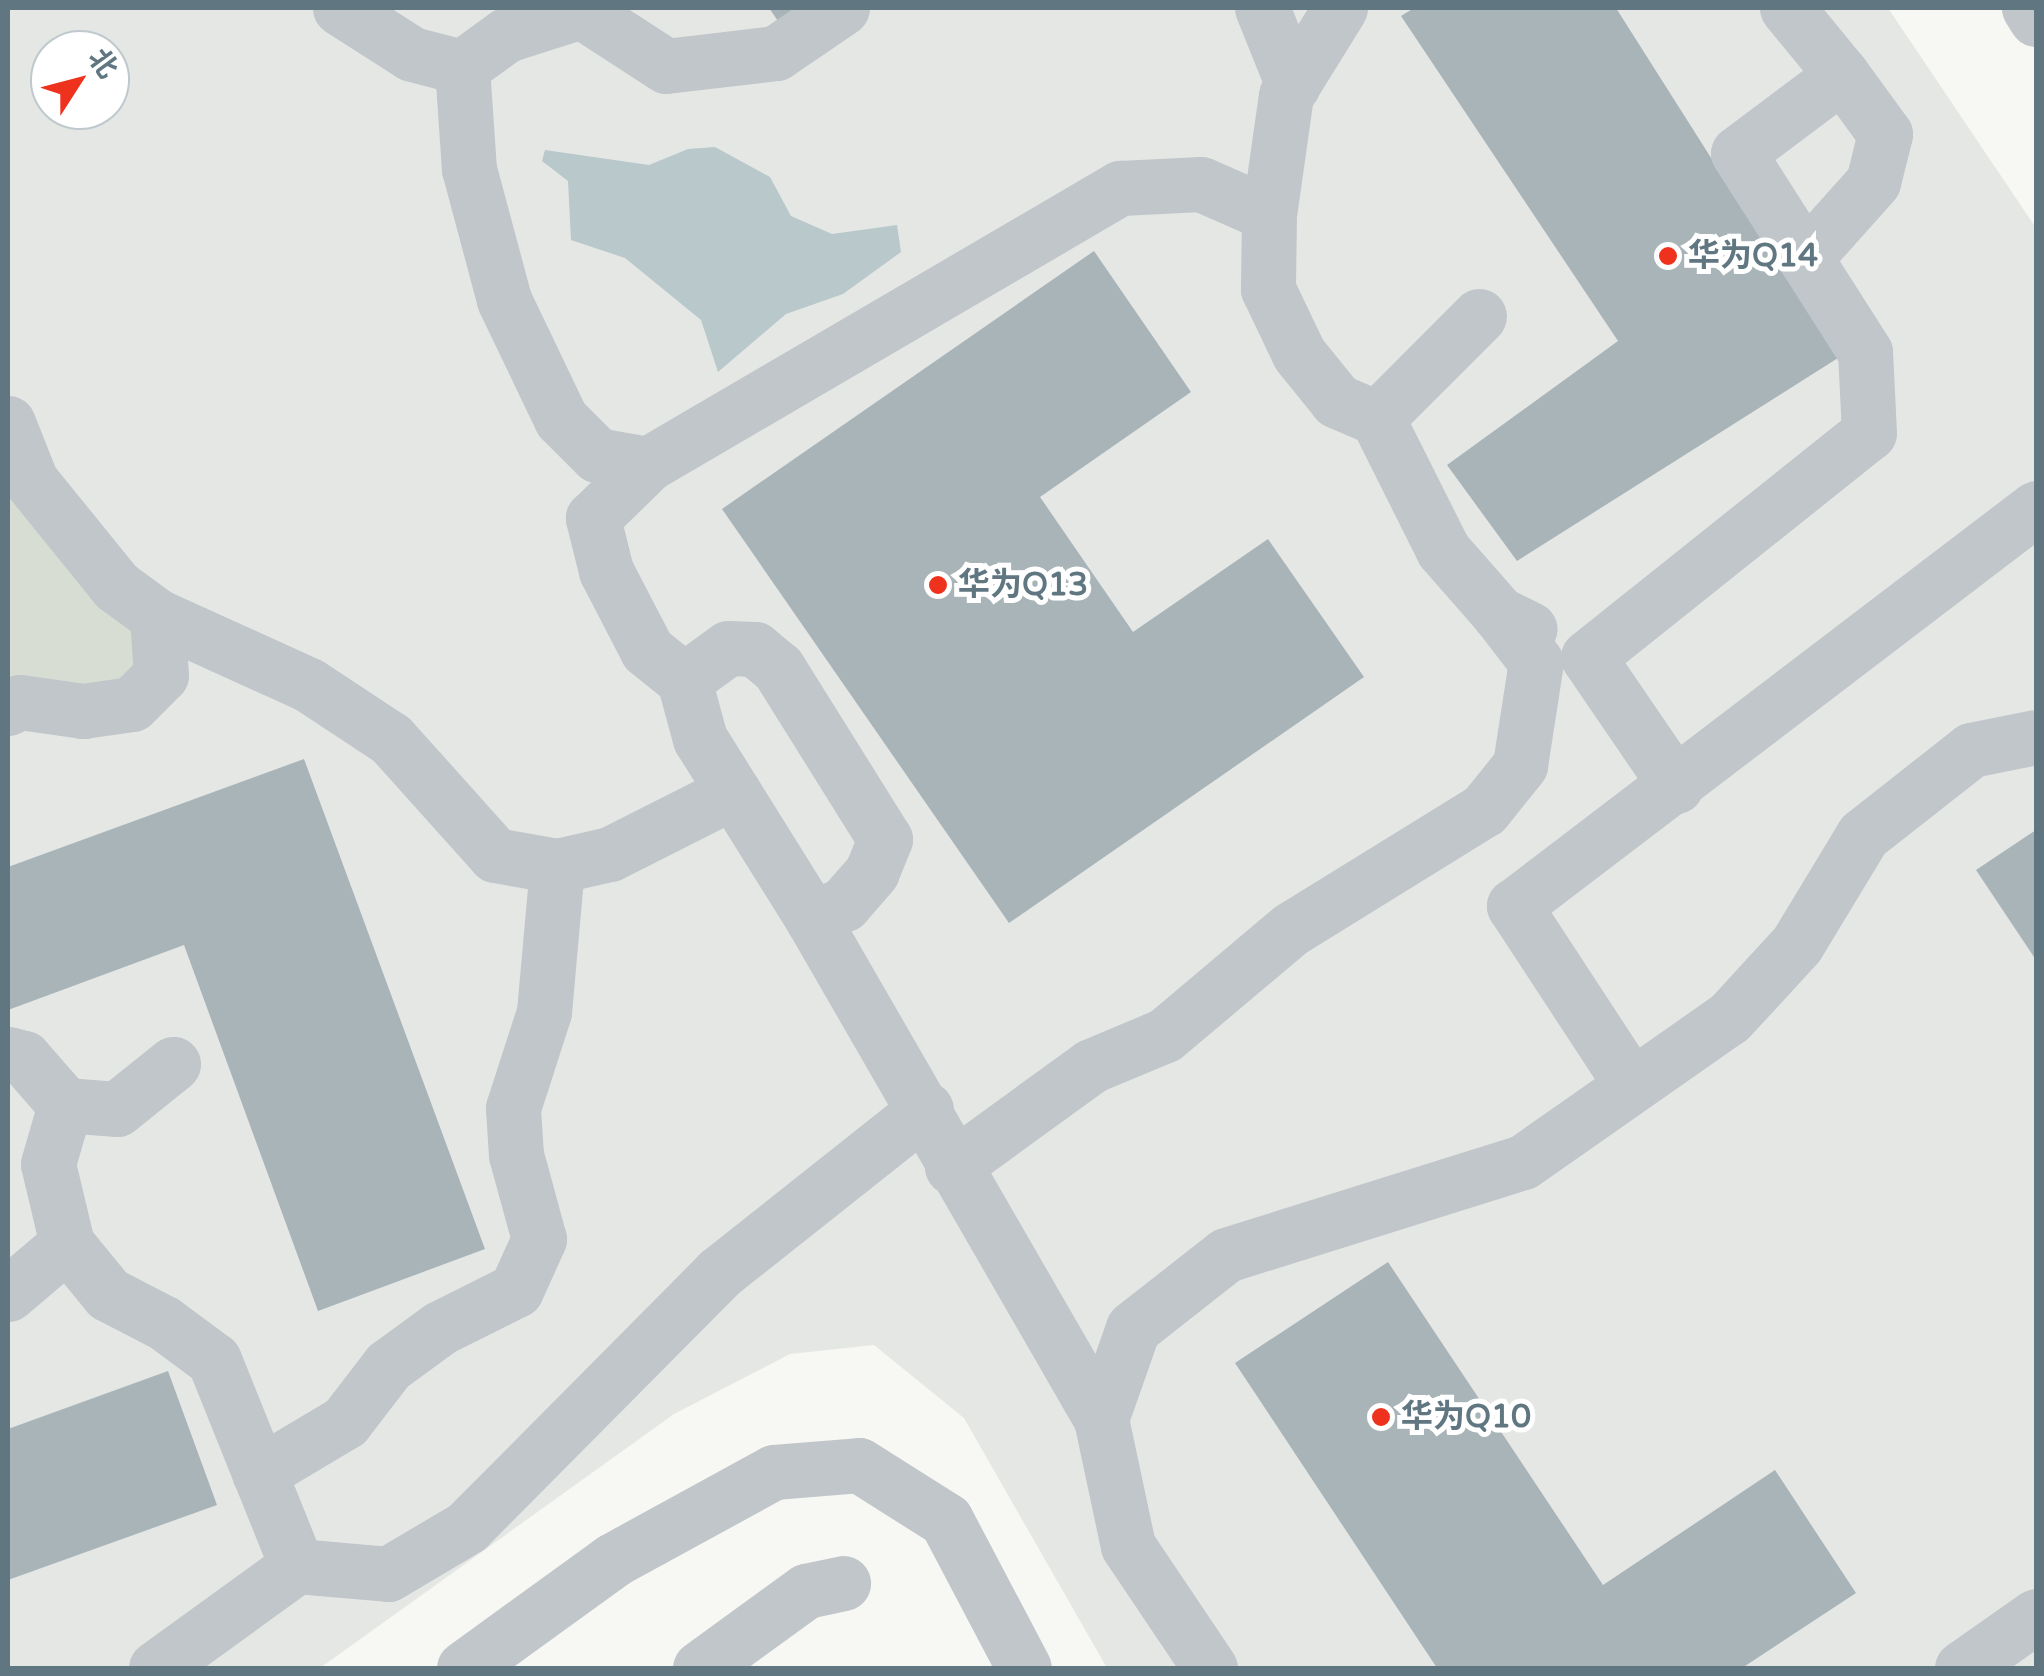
<!DOCTYPE html>
<html>
<head>
<meta charset="utf-8">
<style>
  body { margin:0 }
  #map { position:relative; width:2044px; height:1676px; overflow:hidden; background:#f7f7f4; font-family:"Varela Round","Noto Sans SC",sans-serif }
  div>[style] { position:absolute }
  .built>* { inset:0; background:#e5e7e5 }
  .green>* { inset:0; background:#d8ddd3 }
  .water>* { inset:0; background:#b8c8cb }
  .building>* { inset:0; background:#a8b4b8 }
  .minor>* { height:55px; margin:-27.5px; padding:0 27.5px; transform-origin:27.5px; border-radius:27.5px; background:#c0c6c9 }
  .dots>* { width:28px; height:28px; translate:-50% -50%; box-sizing:border-box; border:5px solid #fff; border-radius:50% }
  span { translate:-50% -50%; white-space:nowrap; text-align:center; line-height:1.15; -webkit-text-stroke:10px #fff; paint-order:stroke }
  .poi-label { font-size:32px; color:#607781; font-weight:700 }
  .left { translate:0 -50%; text-align:left }
  .frame { position:absolute; inset:0; border:10px solid #607781; pointer-events:none }
  .north { position:absolute; left:30px; top:30px; width:100px; height:100px; box-sizing:border-box; background:#fff; border:2px solid #bfc9cd; border-radius:50%; rotate:54deg; font-size:28px; font-weight:700; line-height:40px; text-align:center; color:#607781 }
  .north::after { content:''; display:block; margin:auto; width:35px; height:45px; background:#ef321d; clip-path:polygon(50% 0,100% 100%,50% 72%,0 100%) }
</style>
</head>
<body>
<div id="map">
  <div class="built">
    <i style="clip-path:polygon(evenodd,8px 8px,1888px 8px,2036px 228px,2036px 1668px,1107px 1668px,964px 1418px,874px 1345px,790px 1354px,674px 1414px,320px 1668px,8px 1668px,8px 8px,50px 50px,110px 50px,110px 110px,50px 110px,50px 50px)"></i>
  </div>
  <div class="green">
    <i style="clip-path:polygon(8px 423px,161px 675px,8px 708px)"></i>
  </div>
  <div class="water">
    <i style="clip-path:polygon(715px 147px,770px 177px,791px 216px,832px 234px,897px 225px,901px 252px,843px 294px,786px 314px,718px 372px,701px 320px,625px 258px,571px 240px,568px 181px,542px 161px,545px 150px,649px 165px,688px 149px)"></i>
  </div>
  <div class="building">
    <i style="clip-path:polygon(769px 8px,805px 8px,780px 24px)"></i>
    <i style="clip-path:polygon(1414px 8px,1616px 8px,1838px 358px,1517px 561px,1447px 465px,1618px 341px,1401px 16px)"></i>
    <i style="clip-path:polygon(1094px 251px,1191px 392px,1040px 497px,1133px 632px,1268px 539px,1364px 677px,1009px 923px,722px 509px)"></i>
    <i style="clip-path:polygon(304px 759px,485px 1249px,318px 1311px,184px 945px,8px 1010px,8px 867px)"></i>
    <i style="clip-path:polygon(2036px 830px,2036px 960px,1976px 870px)"></i>
    <i style="clip-path:polygon(1388px 1262px,1603px 1585px,1775px 1470px,1856px 1593px,1742px 1668px,1437px 1668px,1235px 1363px)"></i>
    <i style="clip-path:polygon(168px 1371px,217px 1505px,8px 1580px,8px 1429px)"></i>
  </div>
  <div class="minor">
    <i style="left:340px;top:8px;width:85px;rotate:32.6deg"></i>
    <i style="left:412px;top:54px;width:52px;rotate:14.6deg"></i>
    <i style="left:462px;top:67px;width:102px;rotate:86.1deg"></i>
    <i style="left:469px;top:169px;width:136px;rotate:75deg"></i>
    <i style="left:504px;top:300px;width:132px;rotate:64.4deg"></i>
    <i style="left:561px;top:419px;width:51px;rotate:45deg"></i>
    <i style="left:597px;top:455px;width:52px;rotate:10deg"></i>
    <i style="left:1262px;top:8px;width:83px;rotate:68.1deg"></i>
    <i style="left:1340px;top:8px;width:102px;rotate:121.8deg"></i>
    <i style="left:1286px;top:95px;width:120px;rotate:98.1deg"></i>
    <i style="left:1269px;top:214px;width:75px;rotate:90.8deg"></i>
    <i style="left:1268px;top:289px;width:72px;rotate:64.5deg"></i>
    <i style="left:1299px;top:354px;width:60px;rotate:51deg"></i>
    <i style="left:1337px;top:401px;width:43px;rotate:23deg"></i>
    <i style="left:1787px;top:8px;width:87px;rotate:50.6deg"></i>
    <i style="left:2029px;top:8px;width:13px;rotate:58deg"></i>
    <i style="left:462px;top:67px;width:54px;rotate:-36deg"></i>
    <i style="left:506px;top:35px;width:79px;rotate:-17.7deg"></i>
    <i style="left:581px;top:11px;width:101px;rotate:32.9deg"></i>
    <i style="left:666px;top:66px;width:111px;rotate:-6.7deg"></i>
    <i style="left:776px;top:53px;width:80px;rotate:-34.3deg"></i>
    <i style="left:1479px;top:316px;width:144px;rotate:135deg"></i>
    <i style="left:1377px;top:418px;width:148px;rotate:63.4deg"></i>
    <i style="left:1443px;top:550px;width:85px;rotate:48.8deg"></i>
    <i style="left:1499px;top:614px;width:34px;rotate:26deg"></i>
    <i style="left:8px;top:423px;width:62px;rotate:68.4deg"></i>
    <i style="left:31px;top:481px;width:135px;rotate:51deg"></i>
    <i style="left:116px;top:586px;width:51px;rotate:36.2deg"></i>
    <i style="left:157px;top:616px;width:167px;rotate:24.4deg"></i>
    <i style="left:309px;top:685px;width:98px;rotate:33.4deg"></i>
    <i style="left:391px;top:739px;width:156px;rotate:48.1deg"></i>
    <i style="left:495px;top:855px;width:63px;rotate:10.1deg"></i>
    <i style="left:557px;top:866px;width:54px;rotate:-12.8deg"></i>
    <i style="left:610px;top:854px;width:138px;rotate:-26.8deg"></i>
    <i style="left:728px;top:648px;width:27px;rotate:2deg"></i>
    <i style="left:755px;top:649px;width:30px;rotate:40deg"></i>
    <i style="left:778px;top:668px;width:202px;rotate:58deg"></i>
    <i style="left:885px;top:839px;width:35px;rotate:112deg"></i>
    <i style="left:872px;top:872px;width:43px;rotate:131.2deg"></i>
    <i style="left:844px;top:904px;width:35px;rotate:156deg"></i>
    <i style="left:812px;top:918px;width:211px;rotate:-122deg"></i>
    <i style="left:700px;top:739px;width:61px;rotate:-105.2deg"></i>
    <i style="left:684px;top:680px;width:54px;rotate:-36deg"></i>
    <i style="left:684px;top:680px;width:48px;rotate:-141deg"></i>
    <i style="left:647px;top:650px;width:89px;rotate:-117.4deg"></i>
    <i style="left:606px;top:571px;width:55px;rotate:-103.8deg"></i>
    <i style="left:593px;top:518px;width:77px;rotate:-44.5deg"></i>
    <i style="left:648px;top:464px;width:547px;rotate:-30.32deg"></i>
    <i style="left:1120px;top:188px;width:81px;rotate:-2.8deg"></i>
    <i style="left:1201px;top:184px;width:74px;rotate:23.8deg"></i>
    <i style="left:8px;top:708px;width:13px;rotate:-27deg"></i>
    <i style="left:20px;top:702px;width:64px;rotate:8.1deg"></i>
    <i style="left:83px;top:711px;width:49px;rotate:-8.1deg"></i>
    <i style="left:132px;top:704px;width:41px;rotate:-45deg"></i>
    <i style="left:161px;top:675px;width:59px;rotate:-93.9deg"></i>
    <i style="left:1676px;top:786px;width:156px;rotate:-124.3deg"></i>
    <i style="left:1588px;top:657px;width:359px;rotate:-38.6deg"></i>
    <i style="left:1869px;top:433px;width:81px;rotate:-92.8deg"></i>
    <i style="left:1865px;top:352px;width:236px;rotate:-122.5deg"></i>
    <i style="left:1738px;top:153px;width:130px;rotate:-36.9deg"></i>
    <i style="left:1842px;top:75px;width:73px;rotate:53.9deg"></i>
    <i style="left:1885px;top:134px;width:49px;rotate:104deg"></i>
    <i style="left:1873px;top:182px;width:102px;rotate:131.8deg"></i>
    <i style="left:812px;top:918px;width:578px;rotate:60.02deg"></i>
    <i style="left:8px;top:1054px;width:16px;rotate:14deg"></i>
    <i style="left:24px;top:1058px;width:62px;rotate:48.9deg"></i>
    <i style="left:65px;top:1105px;width:61px;rotate:106.1deg"></i>
    <i style="left:48px;top:1164px;width:82px;rotate:76.6deg"></i>
    <i style="left:67px;top:1244px;width:65px;rotate:50.6deg"></i>
    <i style="left:108px;top:1294px;width:63px;rotate:27.4deg"></i>
    <i style="left:164px;top:1323px;width:62px;rotate:36.5deg"></i>
    <i style="left:214px;top:1360px;width:222px;rotate:68.1deg"></i>
    <i style="left:1630px;top:1083px;width:212px;rotate:-123.2deg"></i>
    <i style="left:1514px;top:906px;width:656px;rotate:-37.32deg"></i>
    <i style="left:65px;top:1105px;width:52px;rotate:4.4deg"></i>
    <i style="left:117px;top:1109px;width:72px;rotate:-38.8deg"></i>
    <i style="left:952px;top:1167px;width:172px;rotate:-36deg"></i>
    <i style="left:1091px;top:1066px;width:80px;rotate:-22.7deg"></i>
    <i style="left:1165px;top:1035px;width:165px;rotate:-40.1deg"></i>
    <i style="left:1291px;top:929px;width:227px;rotate:-31.7deg"></i>
    <i style="left:1484px;top:810px;width:58px;rotate:-51.3deg"></i>
    <i style="left:1520px;top:765px;width:104px;rotate:-81.2deg"></i>
    <i style="left:1536px;top:662px;width:61px;rotate:-127.6deg"></i>
    <i style="left:8px;top:1294px;width:77px;rotate:-40.3deg"></i>
    <i style="left:259px;top:1473px;width:100px;rotate:-30.7deg"></i>
    <i style="left:345px;top:1422px;width:71px;rotate:-52.5deg"></i>
    <i style="left:388px;top:1366px;width:64px;rotate:-36.2deg"></i>
    <i style="left:440px;top:1328px;width:85px;rotate:-26.6deg"></i>
    <i style="left:516px;top:1290px;width:56px;rotate:-65.7deg"></i>
    <i style="left:539px;top:1239px;width:87px;rotate:-105.3deg"></i>
    <i style="left:516px;top:1155px;width:47px;rotate:-93.7deg"></i>
    <i style="left:513px;top:1108px;width:101px;rotate:-72.1deg"></i>
    <i style="left:544px;top:1012px;width:147px;rotate:-84.9deg"></i>
    <i style="left:156px;top:1668px;width:174px;rotate:-35.9deg"></i>
    <i style="left:297px;top:1566px;width:91px;rotate:5deg"></i>
    <i style="left:388px;top:1574px;width:92px;rotate:-30.7deg"></i>
    <i style="left:467px;top:1527px;width:358px;rotate:-45.2deg"></i>
    <i style="left:719px;top:1273px;width:264px;rotate:-38.4deg"></i>
    <i style="left:464px;top:1668px;width:184px;rotate:-35.9deg"></i>
    <i style="left:613px;top:1560px;width:183px;rotate:-28.7deg"></i>
    <i style="left:774px;top:1472px;width:85px;rotate:-4.7deg"></i>
    <i style="left:859px;top:1465px;width:103px;rotate:32.3deg"></i>
    <i style="left:946px;top:1520px;width:167px;rotate:62.2deg"></i>
    <i style="left:700px;top:1668px;width:131px;rotate:-36deg"></i>
    <i style="left:806px;top:1591px;width:38px;rotate:-12deg"></i>
    <i style="left:1210px;top:1668px;width:147px;rotate:-123.9deg"></i>
    <i style="left:1128px;top:1546px;width:130px;rotate:-102deg"></i>
    <i style="left:1101px;top:1419px;width:96px;rotate:-70.6deg"></i>
    <i style="left:1133px;top:1328px;width:118px;rotate:-38.1deg"></i>
    <i style="left:1226px;top:1255px;width:311px;rotate:-17.4deg"></i>
    <i style="left:1523px;top:1162px;width:251px;rotate:-35deg"></i>
    <i style="left:1729px;top:1018px;width:100px;rotate:-47.4deg"></i>
    <i style="left:1797px;top:944px;width:127px;rotate:-58.8deg"></i>
    <i style="left:1863px;top:835px;width:137px;rotate:-38.2deg"></i>
    <i style="left:1971px;top:750px;width:66px;rotate:-11.3deg"></i>
    <i style="left:1962px;top:1668px;width:90px;rotate:-35.1deg"></i>
  </div>
  <div class="dots">
    <i style="left:1668px;top:256px;background:#ef321d"></i>
    <i style="left:938px;top:585px;background:#ef321d"></i>
    <i style="left:1381px;top:1417px;background:#ef321d"></i>
  </div>
  <div class="poi-label">
    <span class="left" style="left:1688px;top:256px">华为Q14</span>
    <span class="left" style="left:958px;top:585px">华为Q13</span>
    <span class="left" style="left:1401px;top:1417px">华为Q10</span>
  </div>
  <div class="frame"></div>
  <div class="north">北</div>
</div>
</body>
</html>
